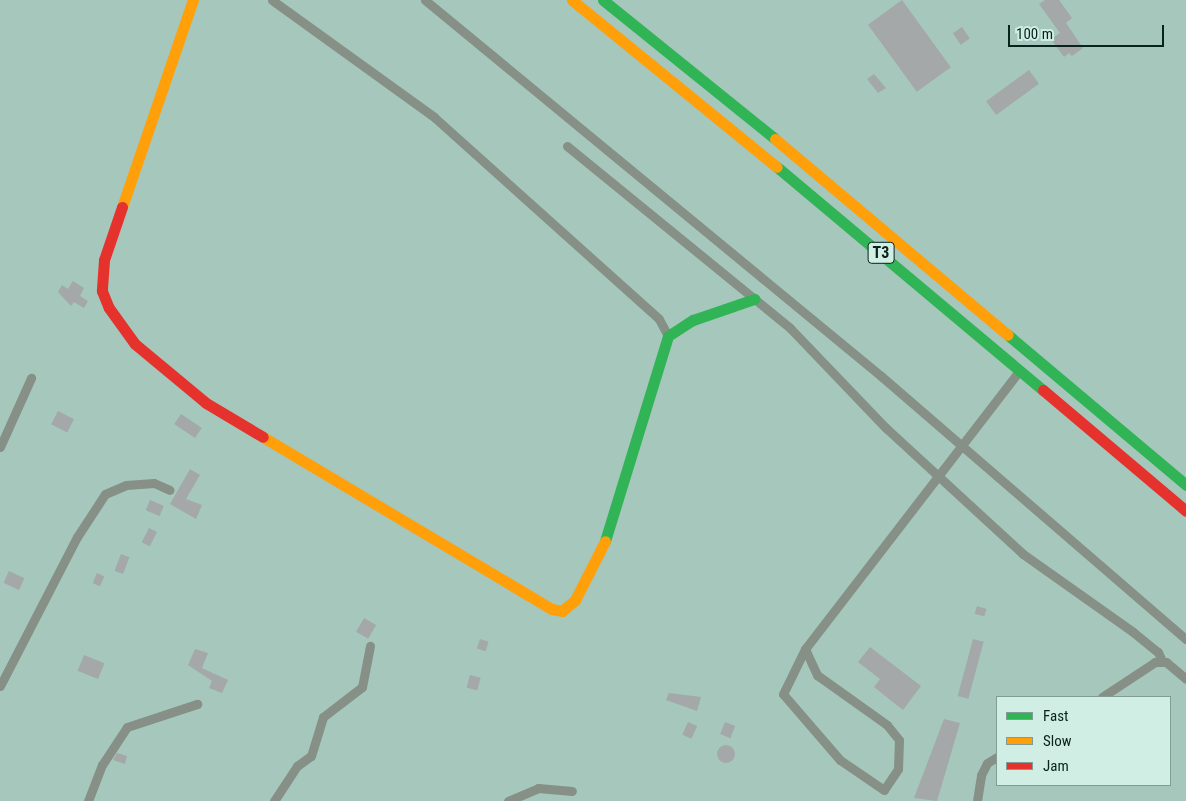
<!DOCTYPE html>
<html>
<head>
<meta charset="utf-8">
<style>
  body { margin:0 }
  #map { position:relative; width:1186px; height:801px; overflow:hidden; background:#a5c7bc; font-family:"Roboto Condensed",sans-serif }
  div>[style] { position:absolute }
  .building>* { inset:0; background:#a4a8a8; transform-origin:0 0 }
  .round { border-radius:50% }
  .street>* { height:9px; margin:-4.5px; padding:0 4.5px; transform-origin:4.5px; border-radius:4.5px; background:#869086 }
  .fast>* { height:11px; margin:-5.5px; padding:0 5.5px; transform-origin:5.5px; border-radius:5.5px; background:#30b455 }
  .slow>* { height:11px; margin:-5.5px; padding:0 5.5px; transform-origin:5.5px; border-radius:5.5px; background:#ff9f0a }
  .jam>* { height:11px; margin:-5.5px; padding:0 5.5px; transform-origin:5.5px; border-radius:5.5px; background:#e5322d }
  span { translate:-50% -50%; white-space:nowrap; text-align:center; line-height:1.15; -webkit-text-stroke:4px #d0eee4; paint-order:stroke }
  .shield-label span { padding:1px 4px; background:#d0eee4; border:1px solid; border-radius:4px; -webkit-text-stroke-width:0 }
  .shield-label { font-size:16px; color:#08221c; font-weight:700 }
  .legend { position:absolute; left:996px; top:696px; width:175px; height:90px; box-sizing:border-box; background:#d0eee4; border:1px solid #809c94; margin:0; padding:6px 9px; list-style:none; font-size:15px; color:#08221c }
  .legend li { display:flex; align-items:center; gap:10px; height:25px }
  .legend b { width:25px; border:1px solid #809c94 }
  .scale { position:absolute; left:1008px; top:25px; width:156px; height:22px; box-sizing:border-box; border:2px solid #08221c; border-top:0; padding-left:6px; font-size:15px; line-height:18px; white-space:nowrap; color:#08221c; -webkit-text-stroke:4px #d0eee4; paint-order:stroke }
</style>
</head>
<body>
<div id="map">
  <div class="building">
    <i style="left:902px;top:0;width:83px;height:42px;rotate:54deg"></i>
    <i style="clip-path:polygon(1045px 0,1059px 0,1072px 18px,1066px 23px,1083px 48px,1072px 56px,1069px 53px,1064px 57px,1051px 39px,1060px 33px,1039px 4px)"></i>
    <i style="left:962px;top:27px;width:14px;height:11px;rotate:56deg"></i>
    <i style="left:1029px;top:70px;width:17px;height:53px;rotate:54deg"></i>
    <i style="clip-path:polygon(874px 74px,886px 88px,878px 93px,867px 79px)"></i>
    <i style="clip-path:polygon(73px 281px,84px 288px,80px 296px,88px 301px,84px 308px,74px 302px,71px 306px,58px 292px,62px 285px,68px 289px)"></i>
    <i style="left:58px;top:411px;width:18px;height:15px;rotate:27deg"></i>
    <i style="left:181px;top:414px;width:25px;height:12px;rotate:34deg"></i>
    <i style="clip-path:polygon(190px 469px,200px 475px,186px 499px,202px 505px,196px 519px,170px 504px)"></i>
    <i style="left:150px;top:500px;width:15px;height:11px;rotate:23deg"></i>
    <i style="left:149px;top:528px;width:9px;height:16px;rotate:27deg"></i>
    <i style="left:121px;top:554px;width:9px;height:18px;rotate:21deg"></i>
    <i style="left:9px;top:571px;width:17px;height:13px;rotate:25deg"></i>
    <i style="left:97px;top:573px;width:8px;height:11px;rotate:23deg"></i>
    <i style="left:977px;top:606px;width:10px;height:8px;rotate:17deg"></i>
    <i style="left:364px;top:618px;width:14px;height:16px;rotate:30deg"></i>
    <i style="left:480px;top:639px;width:9px;height:10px;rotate:18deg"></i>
    <i style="left:973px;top:639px;width:11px;height:59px;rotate:15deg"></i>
    <i style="clip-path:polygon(870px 647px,921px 686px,903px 710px,874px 687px,880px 679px,858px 662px)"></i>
    <i style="clip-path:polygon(195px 649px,208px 653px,202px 668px,228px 680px,222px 693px,209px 688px,212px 681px,188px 665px)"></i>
    <i style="left:84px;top:655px;width:22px;height:17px;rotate:22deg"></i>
    <i style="left:470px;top:675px;width:11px;height:13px;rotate:15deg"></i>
    <i style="clip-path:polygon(669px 693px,701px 697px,697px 711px,666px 700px)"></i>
    <i style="clip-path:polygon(944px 719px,960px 723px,937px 801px,914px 798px)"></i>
    <i style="left:688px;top:722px;width:10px;height:14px;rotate:24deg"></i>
    <i style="left:725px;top:722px;width:11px;height:13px;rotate:22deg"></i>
    <i class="round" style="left:717px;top:745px;width:18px;height:18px"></i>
    <i style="clip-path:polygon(117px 753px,127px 756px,125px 764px,113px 760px)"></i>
  </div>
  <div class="street">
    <i style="left:272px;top:0;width:200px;rotate:35.8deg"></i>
    <i style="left:434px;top:117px;width:302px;rotate:41.9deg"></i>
    <i style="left:659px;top:319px;width:19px;rotate:62deg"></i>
    <i style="left:425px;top:0;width:591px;rotate:39.51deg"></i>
    <i style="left:881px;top:376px;width:403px;rotate:40.8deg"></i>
    <i style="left:567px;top:146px;width:288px;rotate:39.2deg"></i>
    <i style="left:790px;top:328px;width:139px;rotate:46.2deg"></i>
    <i style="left:886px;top:428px;width:186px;rotate:42.6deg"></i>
    <i style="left:1023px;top:554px;width:135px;rotate:35.3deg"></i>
    <i style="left:1133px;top:632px;width:32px;rotate:39deg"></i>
    <i style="left:1158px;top:652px;width:10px;rotate:66deg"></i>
    <i style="left:0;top:447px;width:76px;rotate:-65.8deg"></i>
    <i style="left:805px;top:649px;width:29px;rotate:65deg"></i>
    <i style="left:817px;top:675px;width:86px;rotate:35.5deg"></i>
    <i style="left:887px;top:725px;width:19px;rotate:51deg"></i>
    <i style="left:899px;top:740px;width:29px;rotate:92deg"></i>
    <i style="left:898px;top:769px;width:25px;rotate:124deg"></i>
    <i style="left:884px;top:790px;width:53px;rotate:-145.7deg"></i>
    <i style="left:840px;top:760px;width:87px;rotate:-130.8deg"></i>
    <i style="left:783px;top:694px;width:50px;rotate:-63.9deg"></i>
    <i style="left:805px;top:649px;width:351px;rotate:-52.4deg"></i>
    <i style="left:0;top:686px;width:168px;rotate:-62.7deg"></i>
    <i style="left:77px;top:537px;width:51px;rotate:-56.9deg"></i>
    <i style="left:105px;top:494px;width:23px;rotate:-23deg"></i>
    <i style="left:126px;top:485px;width:28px;rotate:-4deg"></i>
    <i style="left:154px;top:483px;width:17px;rotate:24deg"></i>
    <i style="left:1102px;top:697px;width:64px;rotate:-33.4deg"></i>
    <i style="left:1155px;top:662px;width:11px"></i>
    <i style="left:1166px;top:662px;width:26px;rotate:40deg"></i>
    <i style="left:88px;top:801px;width:39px;rotate:-69deg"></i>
    <i style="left:102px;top:765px;width:45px;rotate:-56.7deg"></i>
    <i style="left:127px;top:727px;width:74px;rotate:-18.2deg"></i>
    <i style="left:274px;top:801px;width:42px;rotate:-56.7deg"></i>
    <i style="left:297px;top:766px;width:17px;rotate:-36deg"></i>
    <i style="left:311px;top:756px;width:41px;rotate:-72.9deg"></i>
    <i style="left:323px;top:717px;width:49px;rotate:-37.6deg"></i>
    <i style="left:362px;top:687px;width:42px;rotate:-79deg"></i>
    <i style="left:508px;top:801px;width:33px;rotate:-23deg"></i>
    <i style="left:538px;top:788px;width:34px;rotate:5deg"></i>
    <i style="left:977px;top:801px;width:26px;rotate:-81deg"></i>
    <i style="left:981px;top:775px;width:13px;rotate:-63deg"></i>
    <i style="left:987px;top:763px;width:12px;rotate:-31deg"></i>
  </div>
  <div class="fast">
    <i style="left:603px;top:0;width:221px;rotate:38.9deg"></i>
    <i style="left:777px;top:167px;width:347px;rotate:40deg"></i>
    <i style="left:1008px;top:335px;width:233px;rotate:40.1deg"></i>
    <i style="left:605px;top:541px;width:214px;rotate:-72.9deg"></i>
    <i style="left:668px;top:336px;width:30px;rotate:-33deg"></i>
    <i style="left:693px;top:320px;width:65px;rotate:-19deg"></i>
  </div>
  <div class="slow">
    <i style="left:572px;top:0;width:264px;rotate:39.2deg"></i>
    <i style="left:775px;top:139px;width:304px;rotate:40.1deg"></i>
    <i style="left:122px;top:207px;width:219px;rotate:-71.1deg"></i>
    <i style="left:263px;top:437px;width:336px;rotate:30.8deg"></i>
    <i style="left:552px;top:609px;width:10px;rotate:11deg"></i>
    <i style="left:562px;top:611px;width:17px;rotate:-40deg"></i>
    <i style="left:575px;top:600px;width:66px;rotate:-63deg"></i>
  </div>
  <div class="jam">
    <i style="left:122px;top:207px;width:56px;rotate:108.8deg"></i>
    <i style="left:104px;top:260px;width:31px;rotate:94deg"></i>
    <i style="left:102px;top:291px;width:18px;rotate:68deg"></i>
    <i style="left:109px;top:308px;width:44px;rotate:54.2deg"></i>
    <i style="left:135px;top:344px;width:92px;rotate:39.7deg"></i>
    <i style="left:206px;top:403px;width:66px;rotate:30.8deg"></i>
    <i style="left:1043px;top:390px;width:187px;rotate:40.2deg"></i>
  </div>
  <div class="shield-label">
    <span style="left:881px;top:253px">T3</span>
  </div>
  <ul class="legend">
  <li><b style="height:6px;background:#30b455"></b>Fast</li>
  <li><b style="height:6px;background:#ff9f0a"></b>Slow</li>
  <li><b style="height:6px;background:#e5322d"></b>Jam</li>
  </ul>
  <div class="scale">100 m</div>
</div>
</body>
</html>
